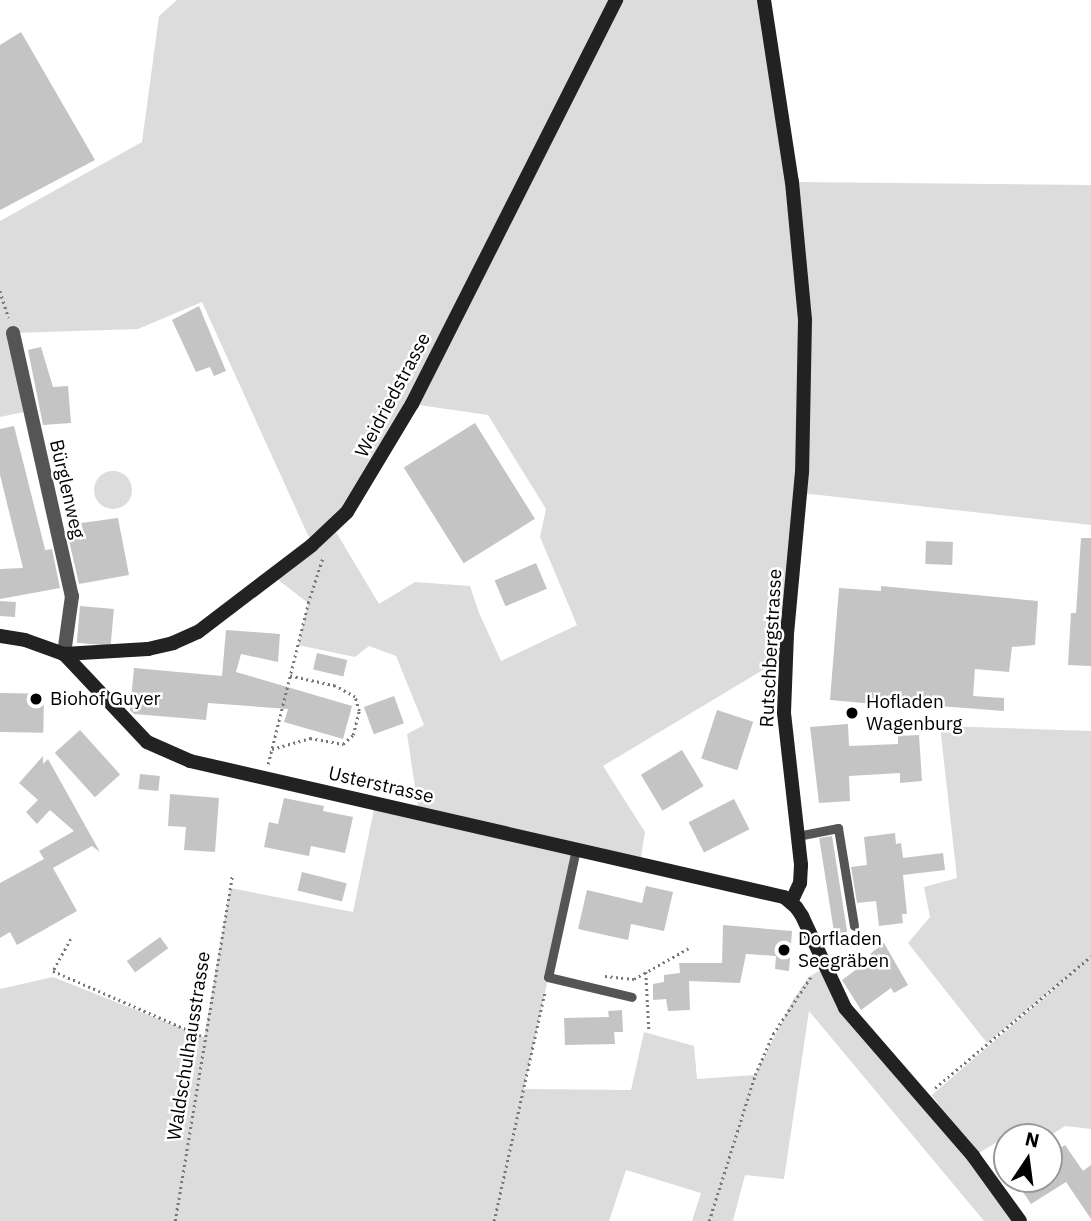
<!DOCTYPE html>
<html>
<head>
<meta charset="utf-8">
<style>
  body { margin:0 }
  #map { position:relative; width:1091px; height:1221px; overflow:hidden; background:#fff; font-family:"IBM Plex Sans",sans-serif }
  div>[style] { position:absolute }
  .green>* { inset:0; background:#dcdcdc }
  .round { border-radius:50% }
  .building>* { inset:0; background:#c4c4c4; transform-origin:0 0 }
  .path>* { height:2.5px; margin-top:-1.25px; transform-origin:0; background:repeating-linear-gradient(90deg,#777 0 2px,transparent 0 5.5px) }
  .lane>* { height:9px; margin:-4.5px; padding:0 4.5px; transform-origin:4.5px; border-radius:4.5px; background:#555 }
  .street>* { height:14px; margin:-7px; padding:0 7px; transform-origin:7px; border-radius:7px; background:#555 }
  .secondary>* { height:14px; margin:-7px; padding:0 7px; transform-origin:7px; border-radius:7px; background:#222 }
  .dots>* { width:19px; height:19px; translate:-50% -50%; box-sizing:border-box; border:4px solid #fff; border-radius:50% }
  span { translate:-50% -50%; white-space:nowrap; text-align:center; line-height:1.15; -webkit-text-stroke:5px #fff; paint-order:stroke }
  .street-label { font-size:19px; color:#000 }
  .poi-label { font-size:19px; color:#000 }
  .left { translate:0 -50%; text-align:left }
  .north { position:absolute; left:993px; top:1123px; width:70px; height:70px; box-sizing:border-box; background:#fff; border:2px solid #999; border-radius:50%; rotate:13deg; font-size:19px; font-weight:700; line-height:28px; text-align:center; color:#000 }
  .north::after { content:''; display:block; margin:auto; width:24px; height:32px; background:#000; clip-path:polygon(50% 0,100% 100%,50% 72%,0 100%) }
</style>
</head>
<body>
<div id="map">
  <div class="green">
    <i style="clip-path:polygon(evenodd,177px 0,764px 0,792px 182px,1091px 185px,1091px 525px,801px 493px,786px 656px,603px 766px,645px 832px,640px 863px,576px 850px,524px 1089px,631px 1090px,644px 1032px,694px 1046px,697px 1079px,755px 1075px,793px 1000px,809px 977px,824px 968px,845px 1008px,967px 1147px,932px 1095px,1084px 963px,987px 1043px,908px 943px,930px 917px,924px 887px,957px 878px,940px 726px,1091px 731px,1091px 1129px,1065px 1126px,1048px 1137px,1007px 1136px,974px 1156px,1019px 1221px,984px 1221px,809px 1011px,784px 1179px,745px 1175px,733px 1221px,692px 1221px,701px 1193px,626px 1170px,609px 1221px,0 1221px,0 989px,53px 977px,204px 1037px,230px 888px,353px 912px,375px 804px,419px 813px,407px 734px,424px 725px,396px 656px,369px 646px,355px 657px,298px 645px,308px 603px,272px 575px,312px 544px,202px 302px,138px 329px,13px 333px,29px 411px,0 417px,0 221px,142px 142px,159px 16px,177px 0,412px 404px,488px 415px,546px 509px,540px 537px,577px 625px,501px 661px,479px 613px,470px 586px,415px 582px,379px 604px,333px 527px,412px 404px)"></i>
    <i class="round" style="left:94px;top:471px;width:38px;height:38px"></i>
  </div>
  <div class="building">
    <i style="clip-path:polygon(21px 32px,95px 160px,0 210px,0 45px)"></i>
    <i style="clip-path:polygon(199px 306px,226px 371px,214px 376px,210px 367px,196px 372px,172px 320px)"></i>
    <i style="clip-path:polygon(41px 347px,53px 387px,68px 386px,71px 423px,43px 425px,28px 350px)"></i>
    <i style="left:475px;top:423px;width:113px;height:84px;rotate:58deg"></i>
    <i style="clip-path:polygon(14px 426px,44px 545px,45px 550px,52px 549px,60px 588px,0 599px,0 569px,23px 568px,0 475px,0 429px)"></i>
    <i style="clip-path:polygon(118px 518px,129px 575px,79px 584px,68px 536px,84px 533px,81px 523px)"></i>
    <i style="clip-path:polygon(1081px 538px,1091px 538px,1091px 666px,1068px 665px,1071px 613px,1076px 613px)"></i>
    <i style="left:926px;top:541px;width:27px;height:23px;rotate:2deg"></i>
    <i style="left:536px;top:563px;width:28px;height:45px;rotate:67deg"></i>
    <i style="clip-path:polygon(881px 586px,1038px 601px,1035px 645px,1012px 647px,1009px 672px,975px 669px,973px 696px,1004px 698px,1004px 711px,939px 706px,939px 710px,830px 700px,839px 588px,881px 591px)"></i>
    <i style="left:0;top:601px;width:16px;height:15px;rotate:4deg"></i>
    <i style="left:80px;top:606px;width:34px;height:37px;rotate:5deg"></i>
    <i style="clip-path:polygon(226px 630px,280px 634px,278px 662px,241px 654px,236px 672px,352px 706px,343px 739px,284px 722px,288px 709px,208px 703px,206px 720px,134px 714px,130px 710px,134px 668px,222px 676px)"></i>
    <i style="left:317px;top:653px;width:31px;height:17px;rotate:13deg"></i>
    <i style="left:0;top:693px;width:44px;height:39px;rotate:1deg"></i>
    <i style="left:394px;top:696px;width:29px;height:32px;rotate:70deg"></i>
    <i style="left:717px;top:710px;width:38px;height:51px;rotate:18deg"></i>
    <i style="clip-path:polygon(848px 724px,849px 746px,898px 744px,898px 736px,919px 735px,922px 781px,900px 783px,900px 773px,849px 776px,850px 801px,819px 803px,810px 727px)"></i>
    <i style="left:80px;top:730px;width:60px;height:34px;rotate:48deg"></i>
    <i style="left:682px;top:750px;width:42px;height:48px;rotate:59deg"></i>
    <i style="clip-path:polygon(43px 756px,43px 764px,48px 759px,100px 852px,92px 846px,53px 868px,77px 911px,17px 945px,10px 932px,0 938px,0 883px,44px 859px,39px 851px,74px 831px,50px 810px,37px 824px,26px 812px,38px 800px,19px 783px)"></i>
    <i style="left:140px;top:774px;width:20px;height:15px;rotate:6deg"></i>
    <i style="clip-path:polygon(170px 794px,219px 798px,215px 852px,184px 850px,186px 827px,168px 826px)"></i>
    <i style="clip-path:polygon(284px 798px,324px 806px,323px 811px,353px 817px,345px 853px,311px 846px,309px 856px,264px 847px,269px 822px,278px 824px)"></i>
    <i style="left:734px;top:799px;width:34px;height:51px;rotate:63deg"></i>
    <i style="clip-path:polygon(895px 833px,896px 844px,901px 843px,903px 858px,943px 853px,945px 870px,903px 875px,907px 914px,902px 914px,903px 923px,879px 926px,876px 901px,857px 903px,851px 867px,867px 865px,864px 837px)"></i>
    <i style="left:832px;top:836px;width:97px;height:13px;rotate:81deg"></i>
    <i style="left:302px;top:872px;width:46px;height:19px;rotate:14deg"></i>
    <i style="clip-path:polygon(646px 886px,673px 892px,664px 931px,631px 924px,628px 940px,578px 929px,587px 890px,642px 903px)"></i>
    <i style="clip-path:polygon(723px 925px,792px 931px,789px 971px,775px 969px,776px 956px,746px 954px,740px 983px,689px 981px,690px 1010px,668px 1011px,666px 999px,653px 1000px,653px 984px,664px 982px,664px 975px,680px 973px,679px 963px,722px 963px)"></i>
    <i style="left:160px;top:937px;width:14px;height:41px;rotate:54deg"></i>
    <i style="clip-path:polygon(884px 943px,908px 985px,894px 993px,891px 988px,861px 1010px,842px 980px,873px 957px,870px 954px)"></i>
    <i style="clip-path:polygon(622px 1010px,623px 1032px,614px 1032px,615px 1044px,565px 1045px,564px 1018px,609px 1017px,608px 1011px)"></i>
    <i style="clip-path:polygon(1065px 1145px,1083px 1171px,1091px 1165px,1091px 1219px,1066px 1182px,1031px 1204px,1021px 1189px,1037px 1179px,1049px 1179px,1049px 1155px)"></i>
  </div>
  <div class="path">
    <i style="left:0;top:291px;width:28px;rotate:72deg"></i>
    <i style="left:272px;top:749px;width:40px;rotate:-16deg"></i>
    <i style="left:310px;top:738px;width:34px;rotate:10deg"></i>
    <i style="left:343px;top:744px;width:13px;rotate:-42deg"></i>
    <i style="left:353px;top:735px;width:25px;rotate:-76deg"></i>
    <i style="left:359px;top:711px;width:15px;rotate:-106deg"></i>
    <i style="left:355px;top:697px;width:23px;rotate:-151deg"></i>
    <i style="left:335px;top:686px;width:46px;rotate:-167.5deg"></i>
    <i style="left:268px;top:764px;width:166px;rotate:-76deg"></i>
    <i style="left:308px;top:603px;width:48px;rotate:-71.9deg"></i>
    <i style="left:71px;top:939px;width:37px;rotate:119deg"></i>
    <i style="left:53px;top:971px;width:165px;rotate:23.6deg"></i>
    <i style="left:646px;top:972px;width:57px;rotate:87deg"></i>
    <i style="left:605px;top:976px;width:29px;rotate:6deg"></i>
    <i style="left:634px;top:979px;width:63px;rotate:-29.4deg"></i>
    <i style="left:935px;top:1088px;width:204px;rotate:-40.2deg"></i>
    <i style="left:175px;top:1221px;width:350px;rotate:-80.6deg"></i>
    <i style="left:494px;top:1221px;width:236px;rotate:-77.5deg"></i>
    <i style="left:709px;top:1221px;width:153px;rotate:-72.5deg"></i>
    <i style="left:755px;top:1075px;width:45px;rotate:-66.3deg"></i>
    <i style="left:773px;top:1034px;width:71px;rotate:-56.5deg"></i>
  </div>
  <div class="lane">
    <i style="left:797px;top:836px;width:42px;rotate:-11deg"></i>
    <i style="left:838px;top:828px;width:99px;rotate:80.7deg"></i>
    <i style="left:576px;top:849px;width:131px;rotate:102.3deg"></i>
    <i style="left:548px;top:977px;width:86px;rotate:13.4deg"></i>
  </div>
  <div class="street">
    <i style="left:13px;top:333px;width:270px;rotate:77.4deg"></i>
    <i style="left:72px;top:596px;width:59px;rotate:97.9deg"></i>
  </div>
  <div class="secondary">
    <i style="left:764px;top:0;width:184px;rotate:81.3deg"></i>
    <i style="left:792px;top:182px;width:139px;rotate:84.6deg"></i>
    <i style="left:805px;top:320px;width:152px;rotate:91.1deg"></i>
    <i style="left:802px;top:472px;width:163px;rotate:95.3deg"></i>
    <i style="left:787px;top:634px;width:79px;rotate:92.2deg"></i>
    <i style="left:784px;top:713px;width:153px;rotate:83.6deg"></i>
    <i style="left:801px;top:865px;width:18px;rotate:93deg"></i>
    <i style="left:800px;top:883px;width:21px;rotate:115deg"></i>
    <i style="left:0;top:636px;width:25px;rotate:9deg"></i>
    <i style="left:25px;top:640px;width:41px;rotate:19.7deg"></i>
    <i style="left:64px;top:654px;width:121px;rotate:46.7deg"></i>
    <i style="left:147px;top:742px;width:47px;rotate:23.8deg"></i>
    <i style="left:190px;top:761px;width:609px;rotate:12.9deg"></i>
    <i style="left:784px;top:897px;width:16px;rotate:40deg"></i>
    <i style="left:796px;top:907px;width:11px;rotate:56deg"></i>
    <i style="left:802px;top:916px;width:102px;rotate:64.9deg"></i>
    <i style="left:845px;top:1008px;width:196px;rotate:49.1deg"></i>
    <i style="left:973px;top:1156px;width:80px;rotate:54.1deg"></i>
    <i style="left:64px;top:654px;width:84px;rotate:-3.4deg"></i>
    <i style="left:148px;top:649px;width:26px;rotate:-13deg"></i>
    <i style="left:173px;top:643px;width:27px;rotate:-24deg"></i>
    <i style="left:198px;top:632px;width:143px;rotate:-37.3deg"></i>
    <i style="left:312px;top:545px;width:48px;rotate:-43.3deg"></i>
    <i style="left:347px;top:512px;width:126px;rotate:-59deg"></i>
    <i style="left:412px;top:404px;width:453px;rotate:-63.2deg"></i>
  </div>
  <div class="dots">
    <i style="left:36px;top:699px;background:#000"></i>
    <i style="left:852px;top:713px;background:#000"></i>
    <i style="left:784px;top:950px;background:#000"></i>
  </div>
  <div class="street-label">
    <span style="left:393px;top:395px;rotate:-62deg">Weidriedstrasse</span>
    <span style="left:67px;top:489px;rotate:77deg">Bürglenweg</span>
    <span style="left:771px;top:648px;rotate:-87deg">Rutschbergstrasse</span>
    <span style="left:381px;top:785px;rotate:13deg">Usterstrasse</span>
    <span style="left:189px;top:1046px;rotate:-81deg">Waldschulhausstrasse</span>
  </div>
  <div class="poi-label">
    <span class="left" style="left:50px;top:699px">Biohof Guyer</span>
    <span class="left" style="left:866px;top:713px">Hofladen<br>Wagenburg</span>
    <span class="left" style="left:798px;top:950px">Dorfladen<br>Seegräben</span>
  </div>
  <div class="north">N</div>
</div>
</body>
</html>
